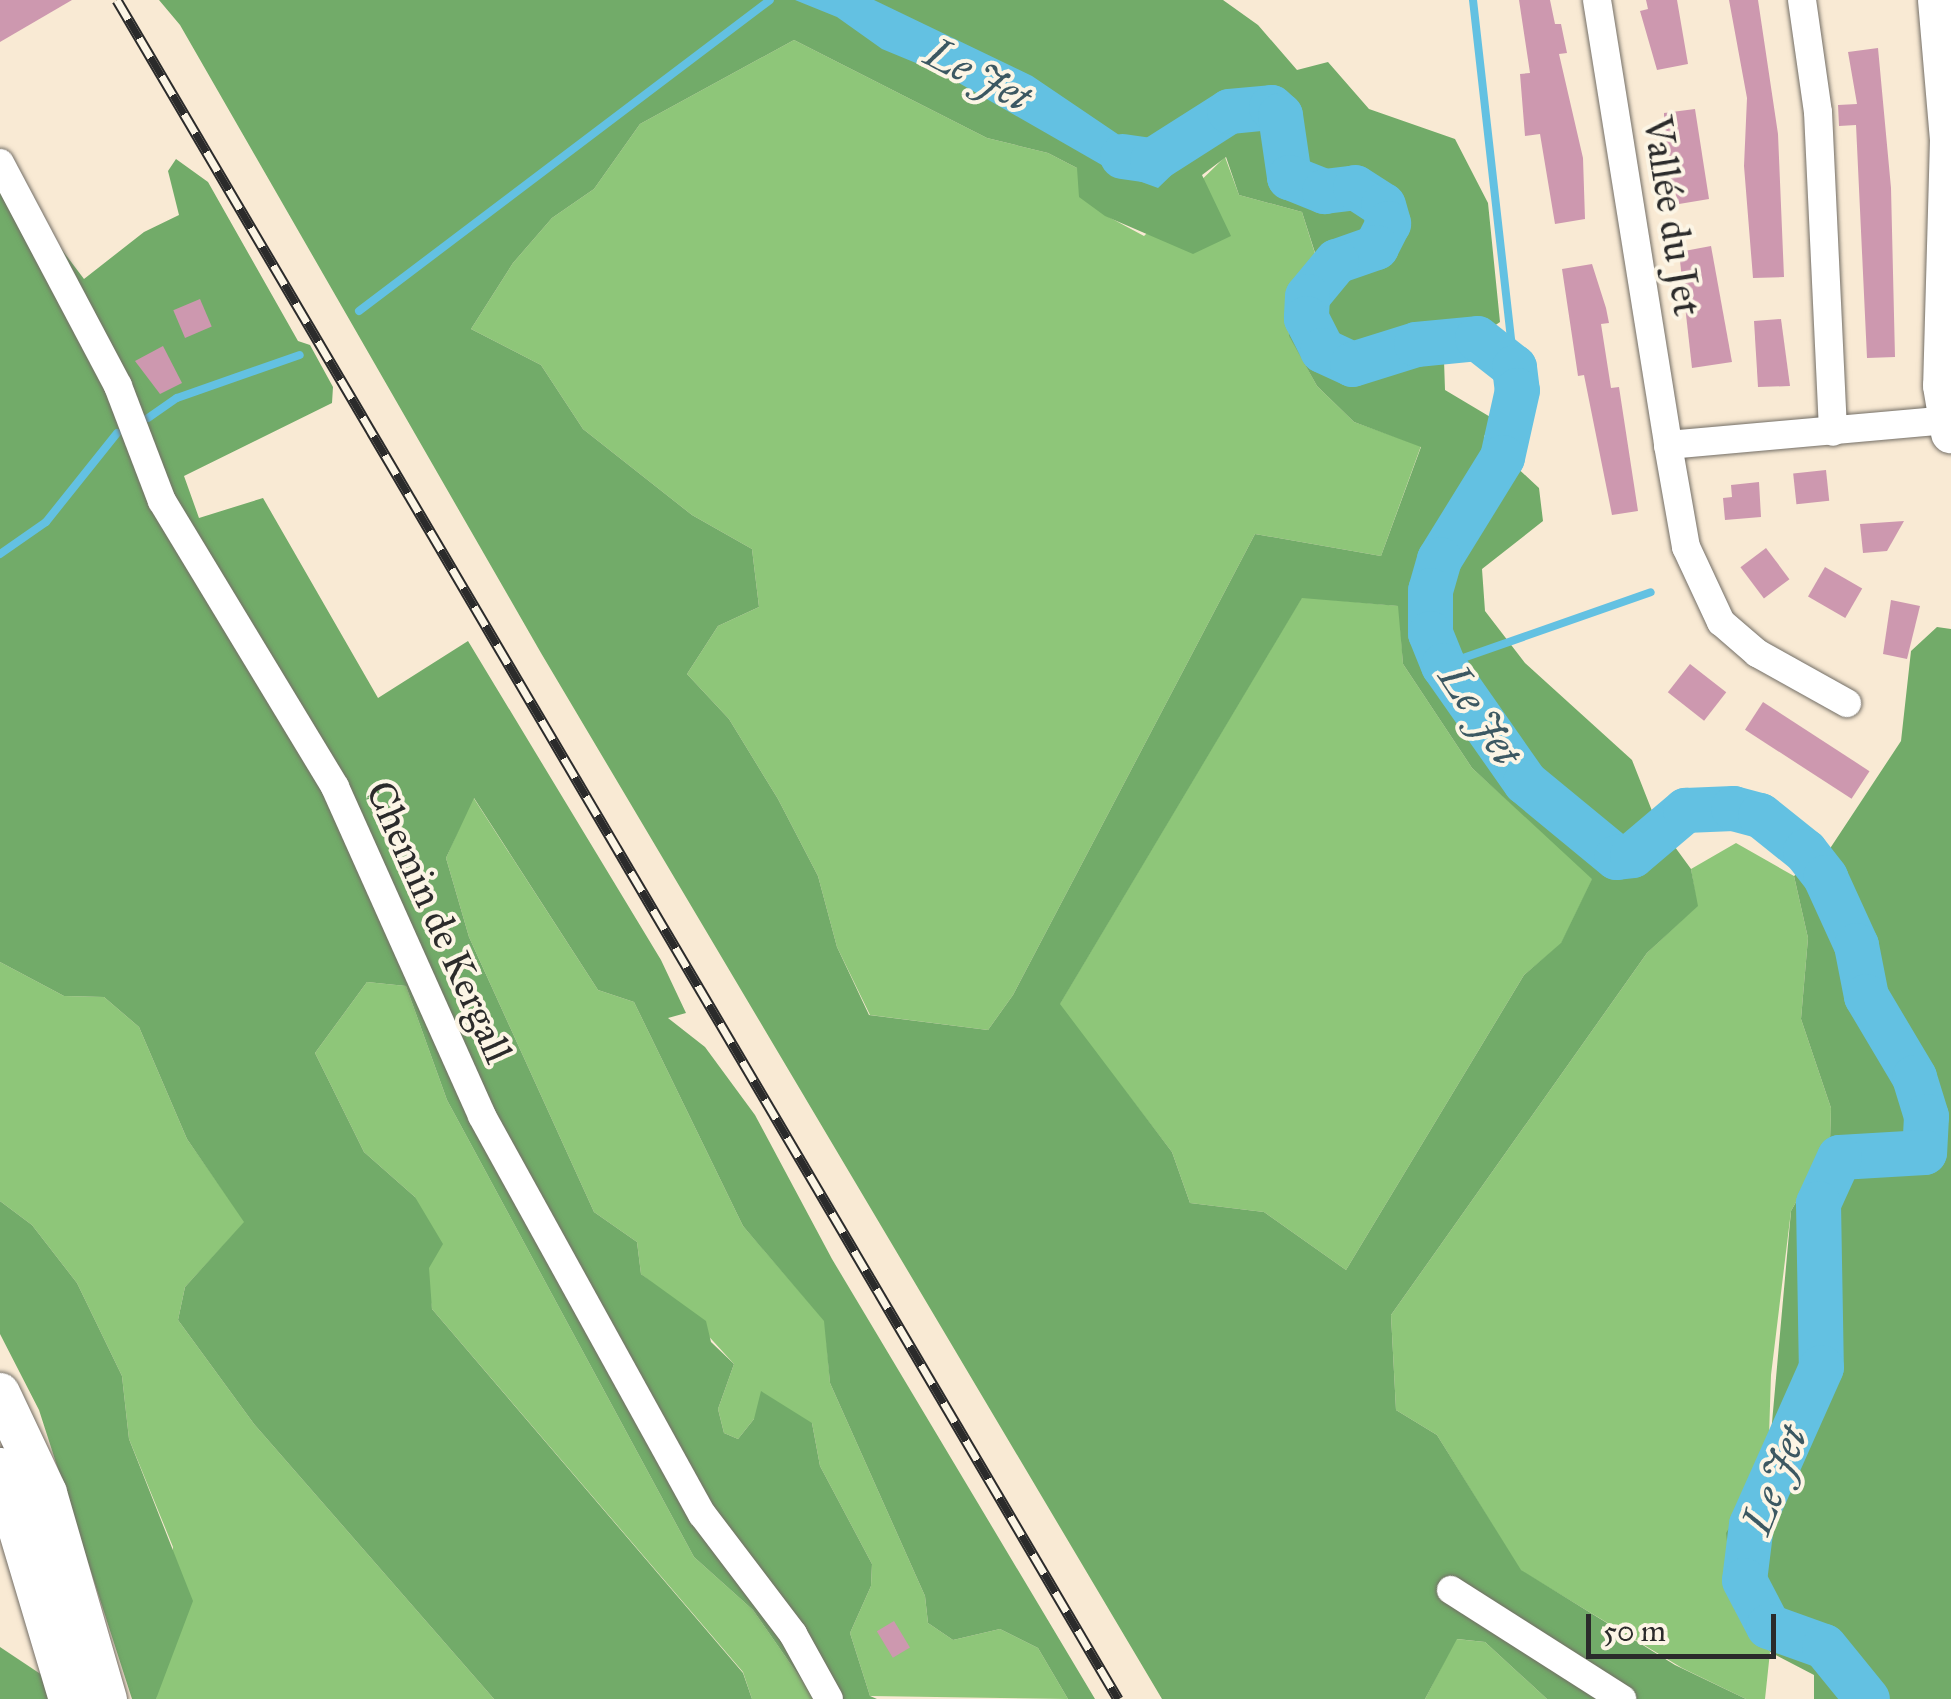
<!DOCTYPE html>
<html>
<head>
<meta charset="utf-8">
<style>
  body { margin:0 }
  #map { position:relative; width:1951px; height:1699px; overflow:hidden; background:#f9ead4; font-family:"IM FELL Great Primer",serif }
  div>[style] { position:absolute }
  .green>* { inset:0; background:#8ec679 }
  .forest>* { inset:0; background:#72ab69 }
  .water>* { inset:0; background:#63c1e2 }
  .stream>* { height:8px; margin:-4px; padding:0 4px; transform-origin:4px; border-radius:4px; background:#63c1e2 }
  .river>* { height:45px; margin:-22.5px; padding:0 22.5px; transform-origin:22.5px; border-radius:22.5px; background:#63c1e2 }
  .building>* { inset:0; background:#cd98af; transform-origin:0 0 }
  .roads { filter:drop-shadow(0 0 2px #736e66) drop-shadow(0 0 2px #736e66) }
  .street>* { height:28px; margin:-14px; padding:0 14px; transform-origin:14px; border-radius:14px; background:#fff }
  .secondary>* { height:40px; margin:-20px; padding:0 20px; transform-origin:20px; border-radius:20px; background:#fff }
  .rail>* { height:11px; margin-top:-5.5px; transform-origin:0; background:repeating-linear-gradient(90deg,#fcf5e5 0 22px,#2b2b2b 0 44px); box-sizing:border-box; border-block:2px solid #2b2b2b }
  span { translate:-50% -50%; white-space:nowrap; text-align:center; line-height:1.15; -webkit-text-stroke:8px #fcf5e5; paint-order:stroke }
  .street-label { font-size:40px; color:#2b2b2b }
  .water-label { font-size:42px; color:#3c5862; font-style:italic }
  .scale { position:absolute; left:1586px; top:1614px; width:190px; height:45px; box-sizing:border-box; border:5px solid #2b2b2b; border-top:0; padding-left:12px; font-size:30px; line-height:35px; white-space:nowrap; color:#2b2b2b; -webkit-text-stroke:8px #fcf5e5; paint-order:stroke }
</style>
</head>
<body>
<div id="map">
  <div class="green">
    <i style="clip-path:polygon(794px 40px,987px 138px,1048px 153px,1077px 168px,1105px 215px,1144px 236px,1225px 157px,1239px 195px,1302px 212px,1317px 260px,1286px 292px,1289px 335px,1317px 386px,1354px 422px,1421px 446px,1381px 556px,1255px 534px,1013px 995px,988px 1030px,870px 1015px,837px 947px,818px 876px,778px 799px,729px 719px,687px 674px,718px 626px,759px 607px,752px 549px,692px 515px,583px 429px,541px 365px,471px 329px,513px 263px,552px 218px,594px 189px,640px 124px)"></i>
    <i style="clip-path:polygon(1302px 597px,1399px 606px,1403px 664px,1472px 768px,1593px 878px,1561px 944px,1524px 975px,1346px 1270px,1264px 1212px,1190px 1203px,1172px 1152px,1059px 1005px)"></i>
    <i style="clip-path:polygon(473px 797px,598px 990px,634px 1002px,743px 1226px,825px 1321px,830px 1383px,925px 1596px,928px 1623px,953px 1640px,1000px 1629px,1038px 1648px,1068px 1699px,870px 1696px,850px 1633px,871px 1586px,872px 1564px,820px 1466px,812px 1423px,754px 1419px,738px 1439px,724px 1433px,718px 1409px,734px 1364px,682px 1307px,641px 1274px,637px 1242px,594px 1212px,469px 937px,446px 858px)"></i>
    <i style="clip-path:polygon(1736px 843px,1794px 876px,1808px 938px,1801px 1019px,1831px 1108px,1830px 1141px,1791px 1211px,1771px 1375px,1768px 1467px,1750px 1498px,1735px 1611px,1770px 1652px,1765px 1699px,1746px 1699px,1682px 1668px,1520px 1570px,1437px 1435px,1396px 1410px,1391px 1315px,1647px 953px,1697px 906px,1691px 869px)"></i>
    <i style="clip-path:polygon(0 962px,64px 996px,104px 997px,139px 1027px,187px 1139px,245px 1222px,185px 1287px,178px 1320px,254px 1424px,494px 1699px,156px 1699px,173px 1547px,129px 1439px,122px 1376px,77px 1283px,32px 1225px,0 1201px)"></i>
    <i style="clip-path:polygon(367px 982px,406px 986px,447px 1100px,694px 1557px,753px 1610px,815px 1699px,752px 1699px,743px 1672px,432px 1309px,415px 1197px,364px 1152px,315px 1053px)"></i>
    <i style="clip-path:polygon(1456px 1639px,1485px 1642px,1547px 1699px,1425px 1699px)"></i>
  </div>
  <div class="forest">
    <i style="clip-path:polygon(evenodd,159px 0,1223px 0,1258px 25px,1297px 70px,1328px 62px,1369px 109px,1455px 139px,1488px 203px,1500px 322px,1444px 360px,1445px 390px,1492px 418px,1484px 437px,1539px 488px,1543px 521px,1482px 569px,1485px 611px,1525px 663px,1632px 760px,1656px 821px,1691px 869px,1698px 906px,1647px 953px,1391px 1315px,1396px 1410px,1437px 1435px,1521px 1570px,1675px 1665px,1746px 1699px,1547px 1699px,1485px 1642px,1457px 1639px,1425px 1699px,1162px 1699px,541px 653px,180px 25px,159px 0,794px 40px,987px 138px,1048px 153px,1077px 168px,1079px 197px,1105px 216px,1193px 254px,1231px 236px,1202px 175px,1226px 157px,1239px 195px,1302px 212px,1317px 259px,1286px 292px,1289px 336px,1317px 386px,1354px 422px,1421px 447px,1381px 556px,1255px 534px,1013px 995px,988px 1030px,869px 1015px,837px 947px,818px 876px,778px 799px,729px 719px,687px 674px,718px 626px,759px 607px,752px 549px,692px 515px,583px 429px,541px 365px,471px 329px,513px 263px,552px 218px,594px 189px,640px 124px,794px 40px,159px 0,1302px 598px,1398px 606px,1403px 664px,1472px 768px,1592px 879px,1561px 943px,1524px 975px,1346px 1270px,1264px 1212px,1190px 1203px,1172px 1152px,1060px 1004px,1302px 598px)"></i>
    <i style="clip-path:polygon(176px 159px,208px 182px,298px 341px,310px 345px,333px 387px,332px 403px,184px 476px,199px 518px,263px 498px,378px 698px,468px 641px,661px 960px,686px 1013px,668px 1018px,705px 1047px,755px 1115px,832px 1259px,1095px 1699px,1068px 1699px,1038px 1648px,1000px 1629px,953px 1640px,928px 1623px,925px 1596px,830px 1383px,824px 1321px,743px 1226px,634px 1002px,598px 990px,474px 798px,446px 858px,469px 937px,594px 1212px,637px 1242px,641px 1274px,706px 1321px,711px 1342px,734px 1364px,718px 1409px,724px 1433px,738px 1439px,754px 1419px,761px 1391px,812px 1423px,820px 1466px,872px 1564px,871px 1586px,850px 1633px,870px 1696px,877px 1699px,815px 1699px,753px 1610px,694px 1557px,447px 1100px,406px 986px,367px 982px,315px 1053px,364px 1152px,415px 1197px,443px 1244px,429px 1268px,432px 1309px,743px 1673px,752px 1699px,494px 1699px,254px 1424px,178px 1320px,185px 1287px,244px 1222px,187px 1139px,139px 1027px,104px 997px,64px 996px,0 962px,0 168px,84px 279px,144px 232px,179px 215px,168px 171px)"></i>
    <i style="clip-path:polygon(1937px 627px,1951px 629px,1951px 1699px,1814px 1699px,1814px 1675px,1770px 1652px,1735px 1611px,1726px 1533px,1768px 1467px,1791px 1211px,1830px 1141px,1831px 1108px,1801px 1019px,1808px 938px,1794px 876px,1829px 850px,1901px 741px,1911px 651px)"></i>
    <i style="clip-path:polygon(0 1201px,32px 1225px,77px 1283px,122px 1376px,129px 1439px,193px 1601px,156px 1699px,132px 1699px,39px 1410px,0 1334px)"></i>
    <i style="clip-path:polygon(0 1647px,48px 1679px,53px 1699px,0 1699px)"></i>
  </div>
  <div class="water">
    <i style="clip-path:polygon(795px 0,874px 0,1032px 76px,1125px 139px,1155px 143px,1169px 135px,1184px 163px,1158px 188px,1114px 172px,945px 75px,882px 49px,837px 17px)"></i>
  </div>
  <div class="stream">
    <i style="left:1473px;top:0;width:369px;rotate:83.6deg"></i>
    <i style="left:359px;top:311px;width:515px;rotate:-37.11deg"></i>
    <i style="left:148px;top:418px;width:35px;rotate:-35deg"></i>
    <i style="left:177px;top:398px;width:130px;rotate:-19.3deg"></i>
    <i style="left:0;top:554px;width:56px;rotate:-34.8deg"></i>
    <i style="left:46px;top:522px;width:114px;rotate:-51.4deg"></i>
    <i style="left:1443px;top:665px;width:220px;rotate:-19.3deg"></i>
  </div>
  <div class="river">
    <i style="left:1122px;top:156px;width:30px;rotate:8deg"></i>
    <i style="left:1152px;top:160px;width:91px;rotate:-32.5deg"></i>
    <i style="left:1229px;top:111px;width:42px;rotate:-5.4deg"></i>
    <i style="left:1271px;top:107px;width:12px;rotate:42deg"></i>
    <i style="left:1280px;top:115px;width:63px;rotate:81.7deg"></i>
    <i style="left:1289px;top:177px;width:38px;rotate:22deg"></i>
    <i style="left:1324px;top:191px;width:31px;rotate:-7deg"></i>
    <i style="left:1355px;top:187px;width:33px;rotate:33deg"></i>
    <i style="left:1383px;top:205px;width:19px;rotate:74deg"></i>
    <i style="left:1388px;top:223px;width:27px;rotate:117deg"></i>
    <i style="left:1376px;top:247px;width:42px;rotate:160.7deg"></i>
    <i style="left:1336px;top:261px;width:45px;rotate:129.6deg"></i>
    <i style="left:1307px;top:296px;width:22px;rotate:93deg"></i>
    <i style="left:1306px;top:318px;width:36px;rotate:63deg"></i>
    <i style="left:1322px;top:350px;width:33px;rotate:25deg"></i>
    <i style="left:1352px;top:364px;width:67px;rotate:-17.4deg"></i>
    <i style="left:1416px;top:344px;width:61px;rotate:-5.6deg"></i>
    <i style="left:1477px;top:338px;width:47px;rotate:38.1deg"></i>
    <i style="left:1514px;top:367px;width:23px;rotate:83deg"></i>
    <i style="left:1517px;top:390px;width:69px;rotate:102.6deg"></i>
    <i style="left:1502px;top:457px;width:120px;rotate:121.7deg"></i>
    <i style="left:1439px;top:559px;width:32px;rotate:106deg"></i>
    <i style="left:1430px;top:590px;width:43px;rotate:90deg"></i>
    <i style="left:1430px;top:633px;width:35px;rotate:68deg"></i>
    <i style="left:1443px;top:665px;width:143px;rotate:55deg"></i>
    <i style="left:1525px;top:782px;width:118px;rotate:39.5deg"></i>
    <i style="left:1616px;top:857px;width:16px;rotate:-7deg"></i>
    <i style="left:1632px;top:855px;width:70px;rotate:-40.3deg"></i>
    <i style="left:1685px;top:810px;width:48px;rotate:-2.4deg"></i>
    <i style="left:1733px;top:808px;width:28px;rotate:15deg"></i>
    <i style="left:1760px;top:815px;width:58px;rotate:38.7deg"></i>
    <i style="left:1805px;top:851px;width:33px;rotate:52deg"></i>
    <i style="left:1825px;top:877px;width:75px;rotate:65.5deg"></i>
    <i style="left:1856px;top:945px;width:52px;rotate:78.9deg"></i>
    <i style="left:1866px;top:996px;width:94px;rotate:59.3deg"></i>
    <i style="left:1914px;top:1077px;width:41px;rotate:72.9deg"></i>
    <i style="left:1926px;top:1116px;width:36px;rotate:93deg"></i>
    <i style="left:1924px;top:1152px;width:85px;rotate:176.6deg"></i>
    <i style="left:1839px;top:1157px;width:51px;rotate:114.5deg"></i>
    <i style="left:1818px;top:1203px;width:164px;rotate:89deg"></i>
    <i style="left:1821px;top:1367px;width:172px;rotate:114deg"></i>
    <i style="left:1751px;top:1524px;width:56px;rotate:97.1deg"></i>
    <i style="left:1744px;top:1580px;width:52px;rotate:62.4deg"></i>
    <i style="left:1768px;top:1626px;width:59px;rotate:19.7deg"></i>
    <i style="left:1824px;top:1646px;width:68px;rotate:50.9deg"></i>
  </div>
  <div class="building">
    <i style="clip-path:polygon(0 0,72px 0,0 42px)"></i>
    <i style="clip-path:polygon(1519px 0,1550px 0,1555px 24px,1561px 24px,1567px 53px,1559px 54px,1583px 158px,1585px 219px,1555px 224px,1540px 134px,1525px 136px,1520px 74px,1530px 73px)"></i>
    <i style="clip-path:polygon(1646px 0,1677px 0,1688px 64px,1657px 70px,1640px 11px,1648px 9px)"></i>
    <i style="clip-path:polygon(1729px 0,1758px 0,1778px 134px,1784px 277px,1753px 278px,1744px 166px,1747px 98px)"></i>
    <i style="clip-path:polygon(1878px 48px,1891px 188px,1895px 357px,1867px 358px,1856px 125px,1839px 126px,1838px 105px,1857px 104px,1848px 52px)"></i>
    <i style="clip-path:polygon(1695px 109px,1709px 199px,1679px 204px,1664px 160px,1664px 113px)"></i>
    <i style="clip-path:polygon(1711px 246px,1732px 362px,1692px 368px,1679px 252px)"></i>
    <i style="clip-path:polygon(1592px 264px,1606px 308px,1609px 323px,1601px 324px,1611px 388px,1619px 387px,1638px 511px,1612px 515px,1584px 375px,1578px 376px,1562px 269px)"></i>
    <i style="left:200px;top:299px;width:30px;height:29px;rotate:67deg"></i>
    <i style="clip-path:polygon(1781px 319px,1790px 386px,1758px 387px,1754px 321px)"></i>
    <i style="clip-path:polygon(163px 346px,182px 383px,160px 394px,135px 361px)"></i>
    <i style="left:1826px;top:470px;width:31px;height:33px;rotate:84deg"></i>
    <i style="clip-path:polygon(1759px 482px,1761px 517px,1725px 520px,1723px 498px,1732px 497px,1731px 485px)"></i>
    <i style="clip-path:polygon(1904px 521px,1887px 551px,1863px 553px,1860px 524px)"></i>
    <i style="left:1766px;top:548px;width:39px;height:32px;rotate:53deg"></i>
    <i style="left:1825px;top:567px;width:43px;height:34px;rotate:30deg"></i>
    <i style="clip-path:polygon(1891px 600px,1920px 606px,1907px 659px,1883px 654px)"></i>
    <i style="left:1690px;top:664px;width:46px;height:36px;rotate:38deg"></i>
    <i style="left:1763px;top:702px;width:127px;height:33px;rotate:33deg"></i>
    <i style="left:894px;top:1621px;width:31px;height:20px;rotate:59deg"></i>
  </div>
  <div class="roads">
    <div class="street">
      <i style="left:1597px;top:0;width:451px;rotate:80.9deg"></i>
      <i style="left:1668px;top:445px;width:280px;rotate:-5.1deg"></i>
      <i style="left:1802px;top:0;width:113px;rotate:81.9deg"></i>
      <i style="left:1818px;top:112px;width:320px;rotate:87.3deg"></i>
      <i style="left:0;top:163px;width:252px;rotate:62.1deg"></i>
      <i style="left:118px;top:386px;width:123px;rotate:69.1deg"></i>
      <i style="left:162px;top:501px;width:334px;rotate:58.8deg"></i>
      <i style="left:335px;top:787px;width:360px;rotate:65.9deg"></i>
      <i style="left:482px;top:1116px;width:455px;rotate:61.1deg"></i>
      <i style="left:702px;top:1514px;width:151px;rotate:52.8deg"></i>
      <i style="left:793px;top:1634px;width:74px;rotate:61deg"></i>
      <i style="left:1668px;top:445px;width:104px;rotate:80deg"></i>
      <i style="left:1686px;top:547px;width:83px;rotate:65deg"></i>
      <i style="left:1721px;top:622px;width:48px;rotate:40.7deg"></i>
      <i style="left:1757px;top:653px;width:103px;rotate:29.1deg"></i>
      <i style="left:1451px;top:1590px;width:203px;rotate:32.5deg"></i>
    </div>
    <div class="secondary">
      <i style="left:1938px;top:0;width:140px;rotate:85.1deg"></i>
      <i style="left:1950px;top:139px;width:247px;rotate:91.6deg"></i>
      <i style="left:1943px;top:386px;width:48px;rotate:80.3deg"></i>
      <i style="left:0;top:1393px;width:110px;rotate:64.8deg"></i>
      <i style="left:47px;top:1493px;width:215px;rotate:73.8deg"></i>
      <i style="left:0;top:1468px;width:241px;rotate:73.4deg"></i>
    </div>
  </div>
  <div class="rail">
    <i style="left:117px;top:0;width:1972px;rotate:59.49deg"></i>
  </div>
  <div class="street-label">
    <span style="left:1672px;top:216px;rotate:81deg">Vallée du Jet</span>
    <span style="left:439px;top:922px;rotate:66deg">Chemin de Kergall</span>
  </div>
  <div class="water-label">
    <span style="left:978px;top:75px;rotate:27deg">Le Jet</span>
    <span style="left:1480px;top:715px;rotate:56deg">Le Jet</span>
    <span style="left:1775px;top:1480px;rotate:-69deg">Le Jet</span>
  </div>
  <div class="scale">50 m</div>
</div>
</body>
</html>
